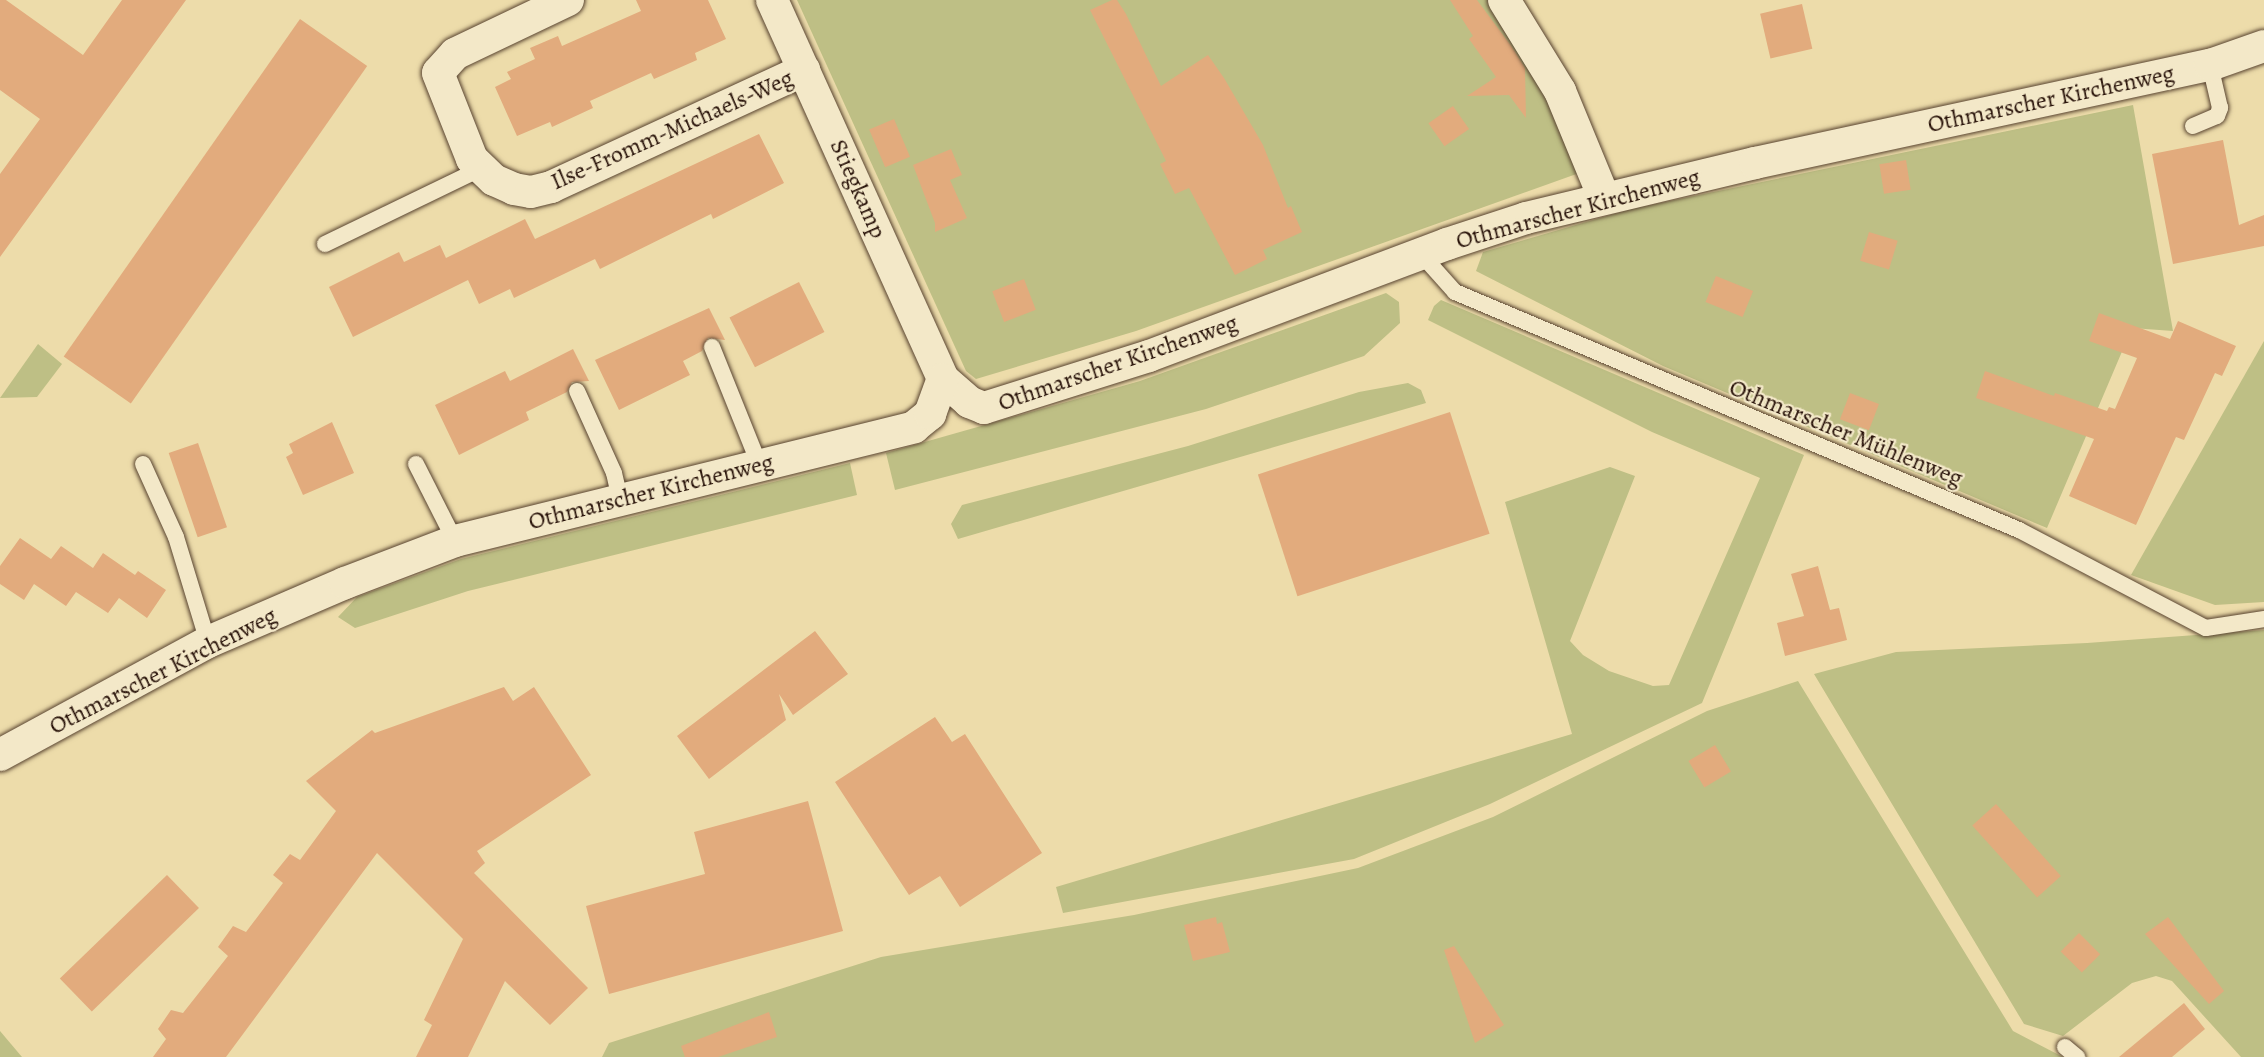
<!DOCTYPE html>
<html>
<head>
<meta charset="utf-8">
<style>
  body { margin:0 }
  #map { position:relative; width:2264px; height:1057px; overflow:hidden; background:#eddcaa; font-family:Alegreya,serif }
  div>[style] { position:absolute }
  .green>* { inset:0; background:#bebf85 }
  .building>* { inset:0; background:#e2ab7d; transform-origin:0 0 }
  .roads { filter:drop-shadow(0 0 2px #584330) drop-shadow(0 0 2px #584330) }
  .service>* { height:16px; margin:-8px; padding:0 8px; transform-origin:8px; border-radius:8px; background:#f3e8c8 }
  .minor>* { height:32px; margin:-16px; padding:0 16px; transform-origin:16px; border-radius:16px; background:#f3e8c8 }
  span { translate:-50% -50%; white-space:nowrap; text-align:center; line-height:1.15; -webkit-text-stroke:4.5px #f3e8c8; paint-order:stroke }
  .street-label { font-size:24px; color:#261007 }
</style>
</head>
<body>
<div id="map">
  <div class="green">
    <i style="clip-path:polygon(797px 0,1492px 0,1552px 95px,1582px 172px,1136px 331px,976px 379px,966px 371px)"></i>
    <i style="clip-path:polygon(2133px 105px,2173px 331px,2132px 328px,2047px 528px,1663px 366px,1476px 271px,1483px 252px,1631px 209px)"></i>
    <i style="clip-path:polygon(1386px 293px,1399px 302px,1400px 323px,1364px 356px,1206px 409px,895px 490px,886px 453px,1140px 381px)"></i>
    <i style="clip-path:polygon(1441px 300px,1804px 455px,1702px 703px,1490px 804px,1354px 859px,1063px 913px,1056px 887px,1572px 734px,1505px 502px,1610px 467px,1635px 476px,1570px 641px,1583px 655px,1609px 671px,1653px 686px,1669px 685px,1760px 478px,1652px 432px,1428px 320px,1434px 306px)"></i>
    <i style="clip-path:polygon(2264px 341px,2264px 602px,2215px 605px,2131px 575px)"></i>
    <i style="clip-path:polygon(38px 344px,62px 364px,37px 397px,0 398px)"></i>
    <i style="clip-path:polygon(1408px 383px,1421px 390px,1426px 403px,958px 539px,951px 524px,962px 505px,1188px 446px,1359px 392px)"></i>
    <i style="clip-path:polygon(850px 463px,857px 495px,468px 591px,355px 628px,338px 617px,357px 597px,461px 559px)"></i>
    <i style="clip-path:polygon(2264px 630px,2264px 1057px,2241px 1057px,2172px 981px,2156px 976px,2132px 983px,2063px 1036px,2024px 1024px,1814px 674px,1896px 652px,2087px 643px)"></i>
    <i style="clip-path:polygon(1798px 681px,2013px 1031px,2063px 1057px,602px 1057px,609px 1043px,881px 957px,1134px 915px,1358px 868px,1493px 817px,1707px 711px)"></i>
    <i style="clip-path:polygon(0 1031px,22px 1057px,0 1057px)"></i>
  </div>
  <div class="building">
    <i style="clip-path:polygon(0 0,6px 0,83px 55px,122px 0,186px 0,0 257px,0 174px,40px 119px,0 90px)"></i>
    <i style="clip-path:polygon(636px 0,708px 0,726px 39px,695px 53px,697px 60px,654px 79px,651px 73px,590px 101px,593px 108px,552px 127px,550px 122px,517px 136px,495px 87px,511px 79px,507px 72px,535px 59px,530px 48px,558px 36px,562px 46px,641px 11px)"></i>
    <i style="clip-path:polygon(1112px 0,1117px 0,1126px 14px,1161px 86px,1208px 55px,1224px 78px,1263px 145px,1288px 208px,1291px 206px,1302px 232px,1263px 250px,1267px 259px,1235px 275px,1189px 188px,1175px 194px,1160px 164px,1166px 161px,1090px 10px)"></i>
    <i style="clip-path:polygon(1450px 0,1477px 0,1512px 47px,1525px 68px,1526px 118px,1509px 95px,1467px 96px,1496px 77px,1469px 39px,1473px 36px)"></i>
    <i style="left:1802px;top:4px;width:46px;height:43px;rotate:77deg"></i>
    <i style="left:300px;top:19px;width:82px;height:412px;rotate:35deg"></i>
    <i style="left:1453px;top:106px;width:28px;height:30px;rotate:55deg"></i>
    <i style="left:894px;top:119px;width:41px;height:27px;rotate:67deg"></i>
    <i style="clip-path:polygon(759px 134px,784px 183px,713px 219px,711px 214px,600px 269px,595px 259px,514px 298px,510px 289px,479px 304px,468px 280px,353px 337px,329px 287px,399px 252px,404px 262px,440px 245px,446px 258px,525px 219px,535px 239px)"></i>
    <i style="clip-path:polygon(2223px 140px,2239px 225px,2264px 215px,2264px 246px,2173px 264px,2152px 154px)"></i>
    <i style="clip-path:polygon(951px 149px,962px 175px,950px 180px,967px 218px,935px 232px,935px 223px,913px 165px)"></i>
    <i style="left:1906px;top:160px;width:30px;height:27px;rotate:81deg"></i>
    <i style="left:1869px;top:232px;width:30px;height:30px;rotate:17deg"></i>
    <i style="left:1716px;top:276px;width:40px;height:28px;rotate:22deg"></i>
    <i style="left:1024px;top:279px;width:33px;height:34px;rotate:69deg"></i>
    <i style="left:799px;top:282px;width:56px;height:78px;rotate:63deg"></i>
    <i style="clip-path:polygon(709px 308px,725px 340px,708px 338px,702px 351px,683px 361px,690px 375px,619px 410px,595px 360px)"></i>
    <i style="clip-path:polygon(2099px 313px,2170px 339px,2178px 321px,2236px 346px,2222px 376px,2215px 373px,2184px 440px,2176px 437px,2136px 525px,2069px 496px,2094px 439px,1976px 398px,1985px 371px,2054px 396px,2055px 393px,2107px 411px,2109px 407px,2115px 409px,2137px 358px,2089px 341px)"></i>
    <i style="clip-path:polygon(573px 349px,589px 381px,572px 382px,567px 392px,526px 412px,529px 420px,459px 455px,435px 405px,505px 371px,510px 381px)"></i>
    <i style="left:1850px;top:393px;width:31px;height:28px;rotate:21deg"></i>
    <i style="left:1450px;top:412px;width:128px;height:202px;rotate:72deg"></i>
    <i style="clip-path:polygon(332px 422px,354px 473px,303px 495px,286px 457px,293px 453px,289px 444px)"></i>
    <i style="left:198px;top:443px;width:89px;height:31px;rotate:71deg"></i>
    <i style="clip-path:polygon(20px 538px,51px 559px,61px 546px,93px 568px,103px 553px,135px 575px,138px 571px,166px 590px,147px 618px,119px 598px,108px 613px,76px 592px,66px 606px,34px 584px,24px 600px,0 584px,0 566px)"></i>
    <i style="clip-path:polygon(1818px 566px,1830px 610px,1839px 608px,1847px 640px,1785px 656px,1777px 623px,1804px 616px,1791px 574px)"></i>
    <i style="clip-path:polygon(815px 631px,848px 674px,793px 715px,779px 694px,786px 720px,709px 779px,677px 736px)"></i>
    <i style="clip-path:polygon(504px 687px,513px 701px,534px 687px,591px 775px,477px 851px,485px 863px,474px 873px,588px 988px,550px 1025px,505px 981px,468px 1057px,416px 1057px,432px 1025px,424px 1020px,463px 939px,377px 853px,226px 1057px,153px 1057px,166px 1039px,158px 1029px,171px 1010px,183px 1013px,228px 956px,218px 947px,233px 926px,246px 932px,283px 883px,273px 875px,290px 854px,300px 860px,336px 811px,306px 781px,372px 730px,375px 733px)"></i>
    <i style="clip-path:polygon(935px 717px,952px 742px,965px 734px,1042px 853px,960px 907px,940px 876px,909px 895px,835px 782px)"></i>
    <i style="left:1715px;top:745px;width:31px;height:31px;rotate:59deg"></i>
    <i style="clip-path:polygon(808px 801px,843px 931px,609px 994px,586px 906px,705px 874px,694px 832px)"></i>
    <i style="left:1996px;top:804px;width:97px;height:32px;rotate:48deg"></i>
    <i style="left:167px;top:875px;width:46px;height:149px;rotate:46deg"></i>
    <i style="clip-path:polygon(1216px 917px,1217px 924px,1222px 922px,1230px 952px,1193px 961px,1184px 925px)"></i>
    <i style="clip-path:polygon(2168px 917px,2224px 991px,2209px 1004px,2145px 934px)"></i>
    <i style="left:2079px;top:933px;width:30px;height:26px;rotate:45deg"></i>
    <i style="clip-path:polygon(1454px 946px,1504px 1025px,1475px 1043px,1444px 950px)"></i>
    <i style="clip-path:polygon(2184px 1003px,2205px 1029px,2172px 1057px,2119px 1057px)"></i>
    <i style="clip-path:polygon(769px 1012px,777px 1037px,718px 1057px,685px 1057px,681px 1046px)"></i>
  </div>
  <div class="roads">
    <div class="service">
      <i style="left:2193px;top:126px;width:26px;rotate:-23deg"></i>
      <i style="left:2217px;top:116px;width:9px;rotate:-69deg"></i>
      <i style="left:2220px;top:108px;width:44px;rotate:-103.1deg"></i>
      <i style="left:325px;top:244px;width:172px;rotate:-25.8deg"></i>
      <i style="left:1421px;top:254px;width:51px;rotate:48.2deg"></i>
      <i style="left:1455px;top:292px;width:612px;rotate:22.88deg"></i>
      <i style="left:2019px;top:530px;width:211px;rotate:27.7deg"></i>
      <i style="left:2206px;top:628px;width:59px;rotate:-8.8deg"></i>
      <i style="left:712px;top:347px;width:126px;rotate:68.1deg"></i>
      <i style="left:577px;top:391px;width:90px;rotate:65.7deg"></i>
      <i style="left:614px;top:473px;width:26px;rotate:77deg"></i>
      <i style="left:143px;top:464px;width:80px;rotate:65.7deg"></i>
      <i style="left:176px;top:537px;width:110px;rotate:73.1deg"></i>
      <i style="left:416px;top:464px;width:86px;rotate:63.1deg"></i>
      <i style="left:2065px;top:1047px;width:16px;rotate:40deg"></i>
    </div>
    <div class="minor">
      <i style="left:568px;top:0;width:125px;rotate:154.5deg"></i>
      <i style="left:455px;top:54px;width:25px;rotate:132deg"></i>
      <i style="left:438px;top:73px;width:92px;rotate:68.4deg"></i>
      <i style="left:472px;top:159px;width:30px;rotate:44deg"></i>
      <i style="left:494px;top:180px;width:22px;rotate:24deg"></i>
      <i style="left:514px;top:189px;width:17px;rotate:10deg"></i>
      <i style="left:531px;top:192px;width:21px;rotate:-14deg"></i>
      <i style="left:551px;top:187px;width:279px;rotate:-24.8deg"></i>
      <i style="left:772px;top:0;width:416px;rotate:65.7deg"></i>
      <i style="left:943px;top:379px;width:35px;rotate:41deg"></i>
      <i style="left:969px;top:402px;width:16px;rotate:22deg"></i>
      <i style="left:984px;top:408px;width:173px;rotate:-17.5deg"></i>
      <i style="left:1149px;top:356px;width:318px;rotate:-20.6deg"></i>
      <i style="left:1447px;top:244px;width:83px;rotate:-18.2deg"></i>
      <i style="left:1526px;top:218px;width:236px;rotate:-13.5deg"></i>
      <i style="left:1755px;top:163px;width:465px;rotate:-12.2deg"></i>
      <i style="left:2210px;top:65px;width:57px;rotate:-19.4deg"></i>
      <i style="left:1504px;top:0;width:107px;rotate:58.4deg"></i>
      <i style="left:1560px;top:91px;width:116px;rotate:67.6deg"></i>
      <i style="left:0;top:755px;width:237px;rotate:-28.5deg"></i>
      <i style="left:208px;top:642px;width:149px;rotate:-23.3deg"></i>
      <i style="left:345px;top:583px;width:118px;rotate:-20.9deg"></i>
      <i style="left:455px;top:541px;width:473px;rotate:-13.9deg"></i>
      <i style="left:914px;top:427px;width:21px;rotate:-39deg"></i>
      <i style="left:930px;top:414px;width:37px;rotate:-70deg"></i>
    </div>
  </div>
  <div class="street-label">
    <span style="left:2051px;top:99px;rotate:-12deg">Othmarscher Kirchenweg</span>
    <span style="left:672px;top:130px;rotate:-24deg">Ilse-Fromm-Michaels-Weg</span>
    <span style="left:858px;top:189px;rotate:66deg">Stiegkamp</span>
    <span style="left:1578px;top:209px;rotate:-15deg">Othmarscher Kirchenweg</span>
    <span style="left:1118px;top:363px;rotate:-19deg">Othmarscher Kirchenweg</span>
    <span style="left:1846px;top:433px;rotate:22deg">Othmarscher Mühlenweg</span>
    <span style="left:651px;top:492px;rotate:-14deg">Othmarscher Kirchenweg</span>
    <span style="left:163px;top:671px;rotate:-27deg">Othmarscher Kirchenweg</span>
  </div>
</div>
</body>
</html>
